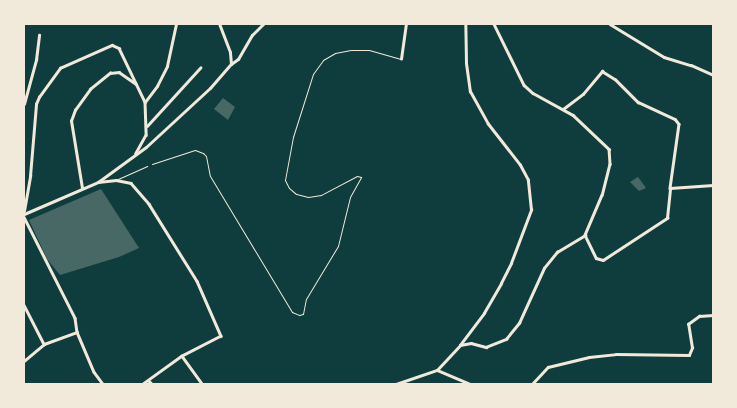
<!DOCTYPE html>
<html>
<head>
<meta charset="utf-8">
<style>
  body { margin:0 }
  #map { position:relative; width:737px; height:408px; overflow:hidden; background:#0f3d3e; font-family:Jost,sans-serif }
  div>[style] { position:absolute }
  .building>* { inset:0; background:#486865 }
  .service>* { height:1px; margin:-0.5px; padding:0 0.5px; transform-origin:0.5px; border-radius:0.5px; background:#f1e9da }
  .minor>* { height:2.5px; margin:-1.25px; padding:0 1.25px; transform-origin:1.25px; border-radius:1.25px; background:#f1e9da }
  .tertiary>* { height:3px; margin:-1.5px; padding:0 1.5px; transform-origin:1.5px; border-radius:1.5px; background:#f1e9da }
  span { translate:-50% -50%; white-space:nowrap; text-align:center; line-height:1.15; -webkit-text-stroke:4px #f1e9da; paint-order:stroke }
  .frame { position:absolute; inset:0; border:25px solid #f1e9da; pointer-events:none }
</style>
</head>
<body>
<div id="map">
  <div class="building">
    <i style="clip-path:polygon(223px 98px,235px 107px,228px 120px,214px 109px)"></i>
    <i style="clip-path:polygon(638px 177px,646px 188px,639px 191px,630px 182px)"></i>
    <i style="clip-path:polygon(101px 189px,139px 248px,119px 257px,60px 275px,47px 259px,29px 220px)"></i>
  </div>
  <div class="service">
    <i style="left:152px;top:164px;width:45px;rotate:-18deg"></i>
    <i style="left:195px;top:150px;width:9px;rotate:21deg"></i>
    <i style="left:203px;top:153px;width:4px;rotate:45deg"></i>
    <i style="left:206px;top:156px;width:20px;rotate:79deg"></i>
    <i style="left:210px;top:176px;width:159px;rotate:58.9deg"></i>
    <i style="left:292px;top:312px;width:8px;rotate:23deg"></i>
    <i style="left:299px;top:315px;width:4px;rotate:-14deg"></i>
    <i style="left:303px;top:314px;width:15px;rotate:-79deg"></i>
    <i style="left:306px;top:299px;width:62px;rotate:-58.9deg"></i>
    <i style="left:338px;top:246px;width:50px;rotate:-76.2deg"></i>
    <i style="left:350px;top:197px;width:23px;rotate:-61deg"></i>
    <i style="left:361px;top:177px;width:4px;rotate:-166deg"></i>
    <i style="left:357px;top:176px;width:41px;rotate:152.2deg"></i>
    <i style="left:321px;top:195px;width:13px;rotate:171deg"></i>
    <i style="left:308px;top:197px;width:12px;rotate:-166deg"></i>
    <i style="left:296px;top:194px;width:9px;rotate:-139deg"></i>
    <i style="left:289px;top:188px;width:9px;rotate:-117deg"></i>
    <i style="left:285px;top:180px;width:44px;rotate:-79.5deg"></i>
    <i style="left:293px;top:137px;width:66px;rotate:-72.4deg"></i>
    <i style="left:313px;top:74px;width:17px;rotate:-54deg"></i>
    <i style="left:323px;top:60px;width:14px;rotate:-30deg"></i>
    <i style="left:335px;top:53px;width:16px;rotate:-11deg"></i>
    <i style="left:351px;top:50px;width:18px"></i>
    <i style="left:369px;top:50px;width:33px;rotate:16deg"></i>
    <i style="left:118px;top:179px;width:32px;rotate:-24deg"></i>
  </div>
  <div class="minor">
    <i style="left:494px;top:24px;width:68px;rotate:63.8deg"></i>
    <i style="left:524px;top:85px;width:12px;rotate:42deg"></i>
    <i style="left:533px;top:93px;width:46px;rotate:28.8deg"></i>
    <i style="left:573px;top:115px;width:50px;rotate:43.4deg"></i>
    <i style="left:609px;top:149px;width:15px;rotate:86deg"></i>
    <i style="left:610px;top:164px;width:32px;rotate:104deg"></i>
    <i style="left:602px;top:195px;width:43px;rotate:113deg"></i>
    <i style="left:572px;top:24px;width:22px"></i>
    <i style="left:610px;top:24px;width:63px;rotate:31.4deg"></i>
    <i style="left:664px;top:57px;width:28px;rotate:17deg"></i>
    <i style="left:691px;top:65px;width:24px;rotate:24deg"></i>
    <i style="left:401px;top:59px;width:35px;rotate:-82deg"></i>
    <i style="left:145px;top:102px;width:20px;rotate:-53deg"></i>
    <i style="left:157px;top:86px;width:22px;rotate:-63deg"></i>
    <i style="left:167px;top:66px;width:43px;rotate:-77.9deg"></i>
    <i style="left:24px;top:104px;width:46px;rotate:-74.7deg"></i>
    <i style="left:36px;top:60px;width:25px;rotate:-83deg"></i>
    <i style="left:563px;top:109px;width:25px;rotate:-37deg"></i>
    <i style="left:583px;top:94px;width:30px;rotate:-50deg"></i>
    <i style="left:602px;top:71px;width:15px;rotate:32deg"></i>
    <i style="left:615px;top:79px;width:33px;rotate:45deg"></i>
    <i style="left:638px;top:102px;width:41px;rotate:24.7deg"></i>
    <i style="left:675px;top:119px;width:6px;rotate:51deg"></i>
    <i style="left:679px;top:124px;width:65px;rotate:98deg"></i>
    <i style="left:147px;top:126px;width:79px;rotate:-47.6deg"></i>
    <i style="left:98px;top:182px;width:18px;rotate:-6deg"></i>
    <i style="left:116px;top:180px;width:15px;rotate:11deg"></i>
    <i style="left:131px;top:183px;width:28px;rotate:49deg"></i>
    <i style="left:149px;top:204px;width:91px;rotate:58.1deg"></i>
    <i style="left:197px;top:281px;width:60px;rotate:66.4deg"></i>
    <i style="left:221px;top:336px;width:44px;rotate:152.9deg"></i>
    <i style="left:182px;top:356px;width:48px;rotate:144.3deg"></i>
    <i style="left:82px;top:188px;width:68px;rotate:-99.3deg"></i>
    <i style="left:71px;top:121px;width:12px;rotate:-70deg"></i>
    <i style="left:75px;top:110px;width:26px;rotate:-54deg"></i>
    <i style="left:90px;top:89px;width:26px;rotate:-39deg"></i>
    <i style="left:110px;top:73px;width:9px;rotate:-6deg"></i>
    <i style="left:119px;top:72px;width:21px;rotate:35deg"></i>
    <i style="left:24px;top:211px;width:36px;rotate:-80deg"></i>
    <i style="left:30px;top:176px;width:72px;rotate:-85.2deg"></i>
    <i style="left:36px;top:104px;width:8px;rotate:-67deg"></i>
    <i style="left:39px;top:97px;width:36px;rotate:-54deg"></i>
    <i style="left:60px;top:68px;width:57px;rotate:-23.9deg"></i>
    <i style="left:112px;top:45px;width:8px;rotate:23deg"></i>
    <i style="left:119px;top:48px;width:60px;rotate:64.3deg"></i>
    <i style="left:145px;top:102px;width:33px;rotate:88deg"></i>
    <i style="left:146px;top:135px;width:21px;rotate:119deg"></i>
    <i style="left:24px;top:217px;width:113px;rotate:63.2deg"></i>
    <i style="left:75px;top:318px;width:14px;rotate:82deg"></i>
    <i style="left:77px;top:332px;width:43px;rotate:67deg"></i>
    <i style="left:94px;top:372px;width:15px;rotate:53deg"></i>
    <i style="left:585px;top:235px;width:25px;rotate:64deg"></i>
    <i style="left:596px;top:258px;width:7px;rotate:16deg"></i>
    <i style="left:603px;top:260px;width:77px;rotate:-33.3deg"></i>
    <i style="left:667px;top:218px;width:30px;rotate:-84deg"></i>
    <i style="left:670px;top:188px;width:43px;rotate:-4deg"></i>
    <i style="left:24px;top:305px;width:44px;rotate:62.9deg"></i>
    <i style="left:44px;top:344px;width:35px;rotate:-20deg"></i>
    <i style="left:460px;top:345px;width:11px;rotate:-10deg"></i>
    <i style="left:471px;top:343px;width:16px;rotate:15deg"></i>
    <i style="left:486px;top:347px;width:22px;rotate:-22deg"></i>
    <i style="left:506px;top:339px;width:21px;rotate:-51deg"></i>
    <i style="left:519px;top:323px;width:60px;rotate:-65.6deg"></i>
    <i style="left:544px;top:268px;width:21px;rotate:-51deg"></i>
    <i style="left:557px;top:252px;width:33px;rotate:-31deg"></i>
    <i style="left:182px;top:356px;width:34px;rotate:54deg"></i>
    <i style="left:24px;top:361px;width:26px;rotate:-40deg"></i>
    <i style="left:437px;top:370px;width:36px;rotate:23deg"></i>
    <i style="left:149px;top:381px;width:4px;rotate:45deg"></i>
    <i style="left:396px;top:384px;width:43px;rotate:-18.9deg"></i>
    <i style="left:437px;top:370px;width:34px;rotate:-47deg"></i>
    <i style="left:460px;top:345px;width:40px;rotate:-53deg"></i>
    <i style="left:484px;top:313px;width:34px;rotate:-60deg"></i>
    <i style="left:501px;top:283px;width:22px;rotate:-63deg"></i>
    <i style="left:511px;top:263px;width:57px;rotate:-69.3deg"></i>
    <i style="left:531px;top:210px;width:30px;rotate:-96deg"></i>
    <i style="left:528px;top:180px;width:17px;rotate:-118deg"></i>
    <i style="left:520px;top:165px;width:52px;rotate:-128deg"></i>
    <i style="left:488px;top:124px;width:37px;rotate:-119deg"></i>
    <i style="left:470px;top:92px;width:29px;rotate:-98deg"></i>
    <i style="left:466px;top:63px;width:39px;rotate:-91deg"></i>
    <i style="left:532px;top:384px;width:23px;rotate:-47deg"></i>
    <i style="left:548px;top:367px;width:42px;rotate:-13.7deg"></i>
    <i style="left:589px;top:357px;width:27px;rotate:-6deg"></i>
    <i style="left:616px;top:354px;width:73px;rotate:0.8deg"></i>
    <i style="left:689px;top:355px;width:8px;rotate:-67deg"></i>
    <i style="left:692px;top:348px;width:24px;rotate:-99deg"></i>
    <i style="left:688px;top:324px;width:14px;rotate:-36deg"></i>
    <i style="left:699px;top:316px;width:14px;rotate:-4deg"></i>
  </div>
  <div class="tertiary">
    <i style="left:231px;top:64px;width:9px;rotate:-36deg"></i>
    <i style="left:238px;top:59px;width:28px;rotate:-60deg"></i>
    <i style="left:252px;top:35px;width:16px;rotate:-45deg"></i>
    <i style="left:24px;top:214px;width:81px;rotate:-23.4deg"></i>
    <i style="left:98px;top:182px;width:59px;rotate:-36.1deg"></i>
    <i style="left:146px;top:147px;width:87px;rotate:-42.7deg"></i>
    <i style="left:210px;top:88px;width:32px;rotate:-49deg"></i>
    <i style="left:231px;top:64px;width:12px;rotate:-95deg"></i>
    <i style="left:230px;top:52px;width:30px;rotate:-111deg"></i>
  </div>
  <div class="frame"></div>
</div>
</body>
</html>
